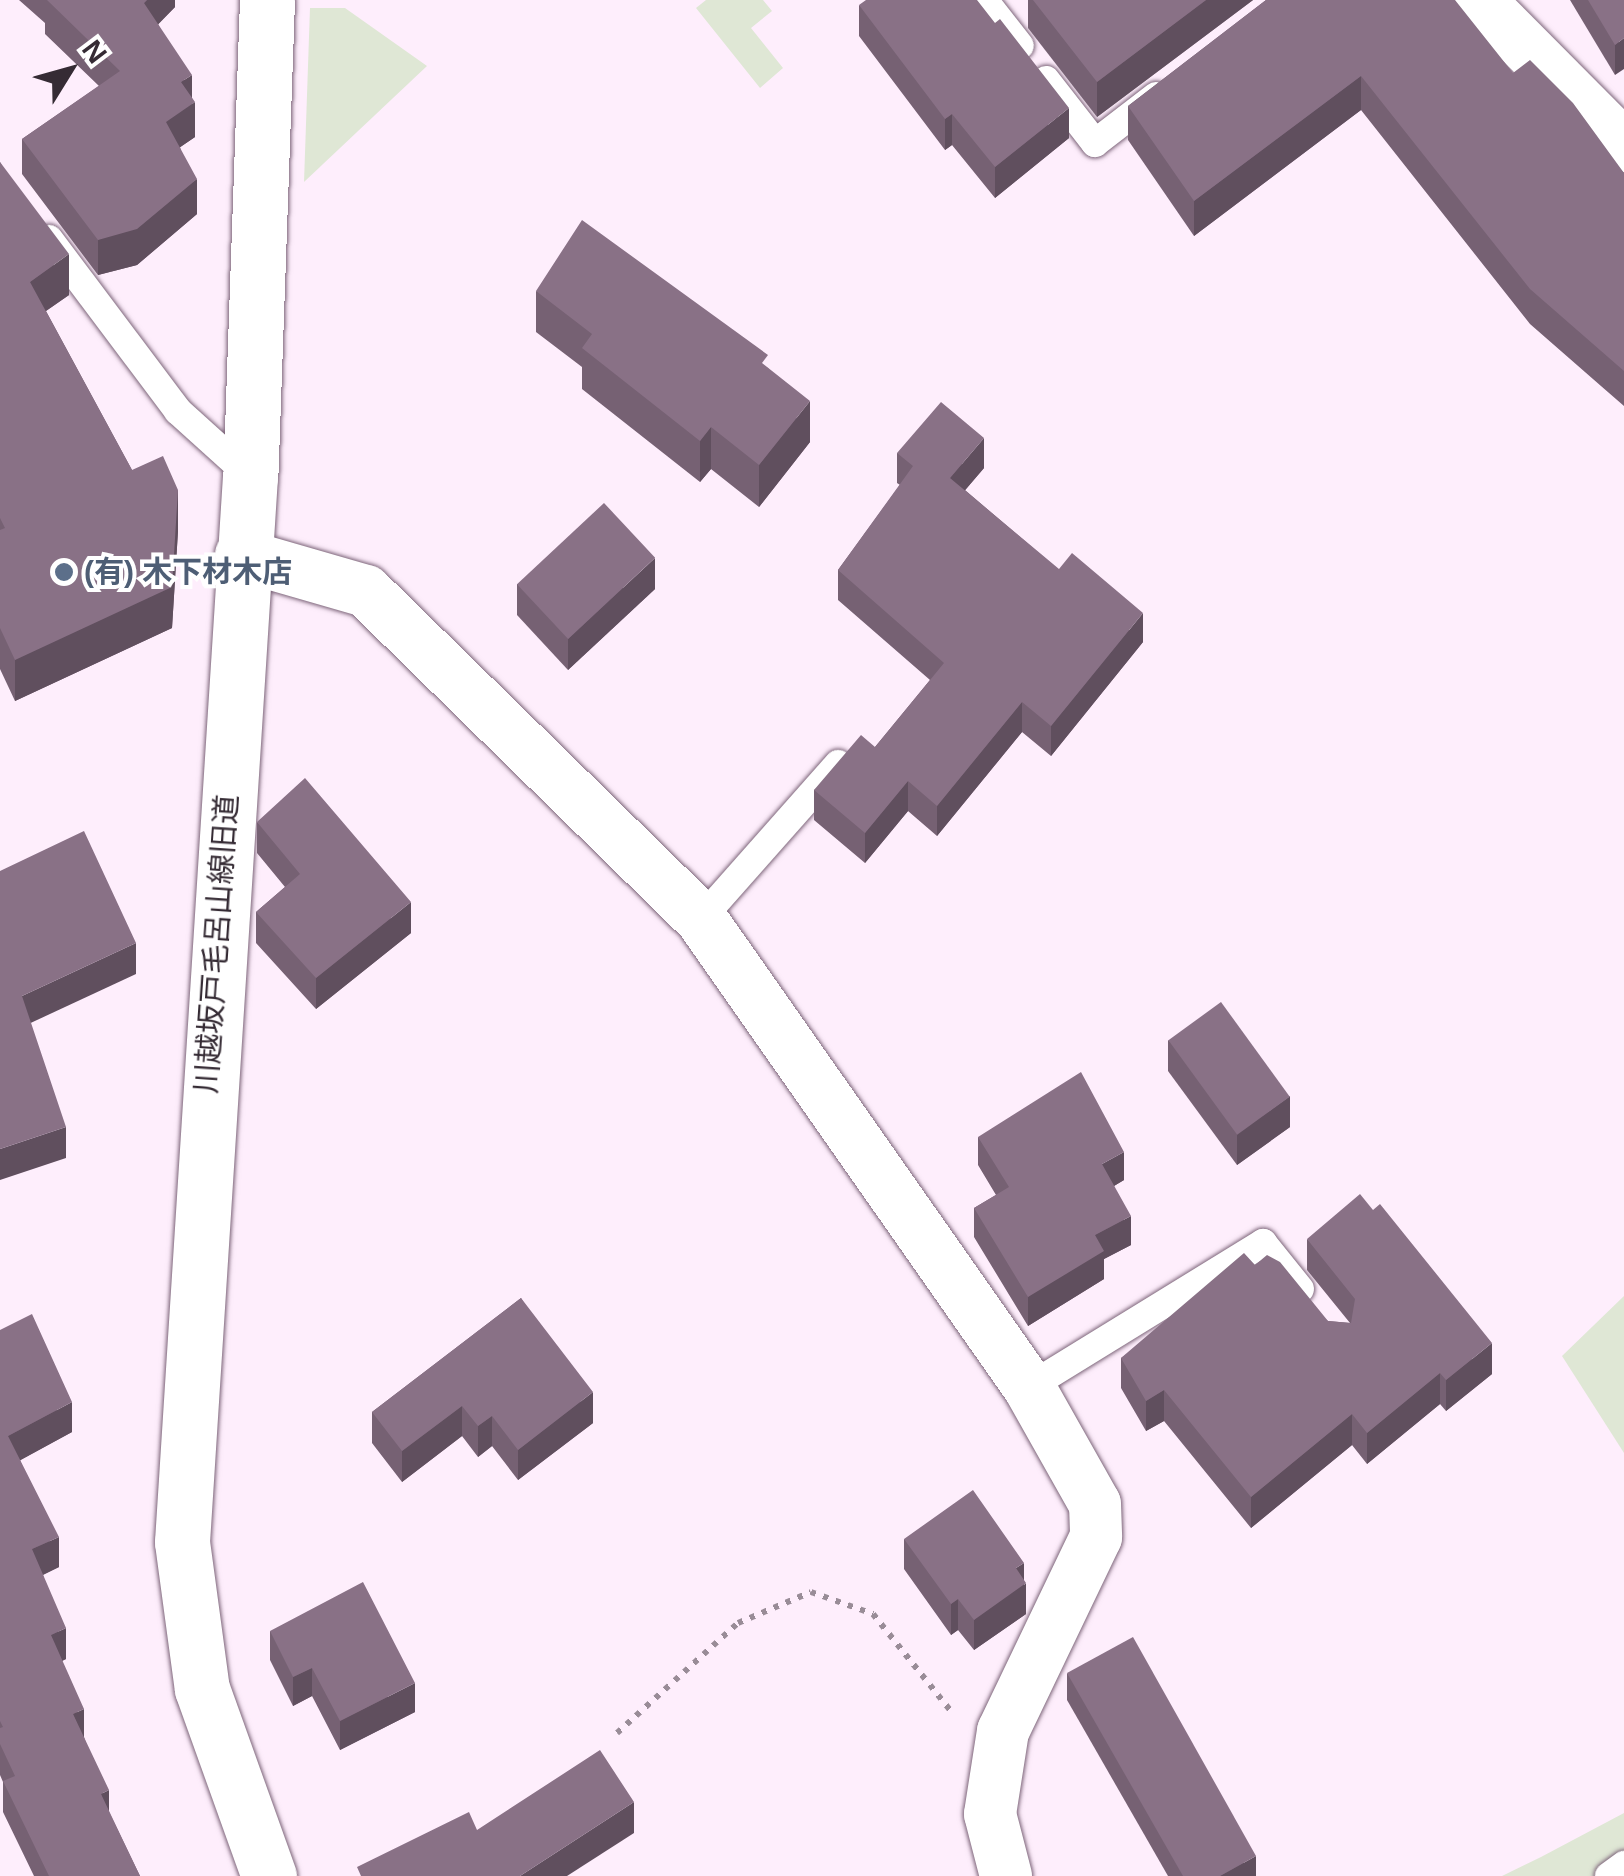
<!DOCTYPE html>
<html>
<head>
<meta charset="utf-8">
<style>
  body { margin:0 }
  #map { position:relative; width:1624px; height:1876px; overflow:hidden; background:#feeefc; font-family:Helvetica,"Noto Sans JP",sans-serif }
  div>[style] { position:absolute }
  .green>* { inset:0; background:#dfe7d5 }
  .path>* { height:6px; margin-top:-3px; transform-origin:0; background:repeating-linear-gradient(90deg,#998c97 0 5px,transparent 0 13px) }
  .roads { filter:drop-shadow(0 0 2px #7d657a) drop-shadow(0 0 2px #7d657a) }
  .service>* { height:28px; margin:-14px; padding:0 14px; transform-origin:14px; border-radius:14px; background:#fff }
  .minor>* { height:52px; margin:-26px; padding:0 26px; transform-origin:26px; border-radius:26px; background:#fff }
  .tertiary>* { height:55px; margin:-27.5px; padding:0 27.5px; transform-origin:27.5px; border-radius:27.5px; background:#fff }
  .wall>* { inset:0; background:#766173 }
  .shaded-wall>* { inset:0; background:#604f5e }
  .building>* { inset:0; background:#897186; transform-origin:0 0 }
  .dots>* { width:28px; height:28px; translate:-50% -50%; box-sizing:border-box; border:5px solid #fff; border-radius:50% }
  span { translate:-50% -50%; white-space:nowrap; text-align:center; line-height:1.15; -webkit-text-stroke:8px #fff; paint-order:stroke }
  .service-label { font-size:30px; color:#4e5e75; font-weight:700 }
  .left { translate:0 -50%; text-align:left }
  .street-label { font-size:30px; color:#352b34 }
  .north { position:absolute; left:20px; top:20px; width:100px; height:100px; -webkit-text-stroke:8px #fff; paint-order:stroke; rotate:53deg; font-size:28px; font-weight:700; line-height:40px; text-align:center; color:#352b34 }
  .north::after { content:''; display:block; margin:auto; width:35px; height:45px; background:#352b34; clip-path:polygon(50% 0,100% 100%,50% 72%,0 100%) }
</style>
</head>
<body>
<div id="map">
  <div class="green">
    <i style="clip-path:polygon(706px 0,763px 0,772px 11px,751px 28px,783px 68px,760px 88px,696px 8px)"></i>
    <i style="clip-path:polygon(310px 8px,345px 8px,427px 66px,304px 182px)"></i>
    <i style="clip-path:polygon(1624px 1296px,1624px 1453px,1562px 1356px)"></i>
    <i style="clip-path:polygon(1624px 1813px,1624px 1876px,1502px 1876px,1541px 1857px)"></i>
  </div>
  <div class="path">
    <i style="left:617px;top:1733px;width:164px;rotate:-42.3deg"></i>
    <i style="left:738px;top:1623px;width:79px;rotate:-23deg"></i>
    <i style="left:811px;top:1592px;width:66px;rotate:19.5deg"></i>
    <i style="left:873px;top:1614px;width:123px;rotate:51.3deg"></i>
  </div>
  <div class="roads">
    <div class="service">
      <i style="left:984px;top:0;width:58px;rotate:52deg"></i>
      <i style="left:1046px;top:80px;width:80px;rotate:52.1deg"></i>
      <i style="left:1095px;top:143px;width:77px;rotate:-37.6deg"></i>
      <i style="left:49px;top:239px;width:215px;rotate:53.1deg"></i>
      <i style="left:178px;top:411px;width:97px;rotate:42.1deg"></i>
      <i style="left:701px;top:919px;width:207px;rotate:-48.5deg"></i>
      <i style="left:1029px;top:1387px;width:275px;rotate:-31.6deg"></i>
      <i style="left:1263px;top:1243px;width:59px;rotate:51.2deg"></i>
      <i style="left:1609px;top:1876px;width:19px;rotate:-36deg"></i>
    </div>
    <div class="minor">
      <i style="left:1479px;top:0;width:206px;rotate:45.2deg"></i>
      <i style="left:241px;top:555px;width:130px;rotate:16.1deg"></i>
      <i style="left:366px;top:591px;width:469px;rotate:44.4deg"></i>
      <i style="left:701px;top:919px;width:571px;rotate:54.98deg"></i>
      <i style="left:1029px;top:1387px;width:134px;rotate:60.6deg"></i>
      <i style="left:1095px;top:1504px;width:33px;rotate:88deg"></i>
      <i style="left:1096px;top:1537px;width:215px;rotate:115.6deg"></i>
      <i style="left:1003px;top:1731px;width:84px;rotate:98.9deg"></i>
      <i style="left:990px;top:1814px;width:64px;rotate:75.5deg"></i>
    </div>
    <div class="tertiary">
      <i style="left:267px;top:0;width:476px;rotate:92deg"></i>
      <i style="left:250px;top:476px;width:1068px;rotate:93.65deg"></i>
      <i style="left:182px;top:1542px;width:148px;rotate:82.3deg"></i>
      <i style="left:202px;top:1689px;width:199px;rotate:70.3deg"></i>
    </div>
  </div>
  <div class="wall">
    <i style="clip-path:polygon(19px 0,175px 0,175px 7px,158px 24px,192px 97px,195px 137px,180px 147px,197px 214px,137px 265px,98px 275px,22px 174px,22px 139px,99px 86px,45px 34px,45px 23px)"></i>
    <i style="clip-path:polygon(1028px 0,1253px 0,1097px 117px,1028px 28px)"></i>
    <i style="clip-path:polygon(1266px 0,1513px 73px,1624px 173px,1624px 406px,1530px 324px,1361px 110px,1194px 236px,1128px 140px,1128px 106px)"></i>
    <i style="clip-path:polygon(1570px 0,1624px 0,1615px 75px)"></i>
    <i style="clip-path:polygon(859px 5px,1069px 138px,995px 198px,952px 145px,945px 150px,859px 36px)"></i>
    <i style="clip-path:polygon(0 162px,69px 295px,46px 311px,132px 470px,178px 531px,172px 628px,15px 701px,0 669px)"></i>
    <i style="clip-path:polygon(536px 291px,768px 368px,810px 442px,759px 507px,711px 469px,700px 482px,582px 389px,582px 367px,536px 332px)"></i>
    <i style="clip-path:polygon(897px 453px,984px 468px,965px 490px,1143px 642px,1051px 756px,1022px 732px,937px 836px,908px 811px,865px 863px,814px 820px,814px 790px,875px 747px,930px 680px,838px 600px,838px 570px,900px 485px,897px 483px)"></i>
    <i style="clip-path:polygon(517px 584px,655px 589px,568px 670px,517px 615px)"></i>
    <i style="clip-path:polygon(257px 822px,411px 933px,316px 1009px,256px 943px,256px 912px,285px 887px,257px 853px)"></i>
    <i style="clip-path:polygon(1168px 1040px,1290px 1127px,1237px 1165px,1168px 1071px)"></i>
    <i style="clip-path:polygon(978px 1137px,1124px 1180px,1114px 1186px,1131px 1245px,1104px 1259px,1104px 1279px,1028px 1326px,974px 1237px,974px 1208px,996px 1195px,978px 1165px)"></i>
    <i style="clip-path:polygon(1307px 1239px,1492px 1374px,1446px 1411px,1440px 1404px,1367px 1464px,1352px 1445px,1251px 1528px,1164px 1421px,1146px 1431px,1121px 1388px,1121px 1358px,1255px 1265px,1328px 1321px,1350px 1323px,1307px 1270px)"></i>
    <i style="clip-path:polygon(521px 1298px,593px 1423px,518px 1480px,492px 1446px,478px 1457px,462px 1436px,402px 1482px,372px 1443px,372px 1412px)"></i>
    <i style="clip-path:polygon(0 1330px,72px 1432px,20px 1460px,59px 1567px,43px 1575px,66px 1659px,62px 1661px,84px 1737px,109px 1812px,140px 1876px,34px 1876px,3px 1812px,3px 1782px,0 1775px)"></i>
    <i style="clip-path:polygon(904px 1539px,1024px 1580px,1026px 1614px,974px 1650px,958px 1630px,951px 1635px,904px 1569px)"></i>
    <i style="clip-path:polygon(270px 1631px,415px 1712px,340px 1750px,312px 1696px,293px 1706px,270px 1660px)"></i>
    <i style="clip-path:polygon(1067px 1673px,1256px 1876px,1168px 1876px,1067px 1700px)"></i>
  </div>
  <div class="shaded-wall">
    <i style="clip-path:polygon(147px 0,175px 0,175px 7px,144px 39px,144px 3px)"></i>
    <i style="clip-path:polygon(1206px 0,1253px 0,1097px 117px,1097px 82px)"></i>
    <i style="clip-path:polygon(1624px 38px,1624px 69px,1615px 75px,1615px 45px)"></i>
    <i style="clip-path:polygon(192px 75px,192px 104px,195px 102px,195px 137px,166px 157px,166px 122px,181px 82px)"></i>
    <i style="clip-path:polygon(1361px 76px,1361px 110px,1194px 236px,1194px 201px)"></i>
    <i style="clip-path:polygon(1069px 108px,1069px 138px,995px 198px,995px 167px)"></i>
    <i style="clip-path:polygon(952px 114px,952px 145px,945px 150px,945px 119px)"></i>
    <i style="clip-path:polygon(197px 179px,197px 214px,137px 265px,98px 275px,98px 240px)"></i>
    <i style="clip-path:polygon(69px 254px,69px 295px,30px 322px,30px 282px)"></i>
    <i style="clip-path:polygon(810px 401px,810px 442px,759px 507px,759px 465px)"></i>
    <i style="clip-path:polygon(711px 427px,711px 469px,700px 482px,700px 441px)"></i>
    <i style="clip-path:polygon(984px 438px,984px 468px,950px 508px,950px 478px)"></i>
    <i style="clip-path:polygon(178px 490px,178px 531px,172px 628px,15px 701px,15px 660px)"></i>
    <i style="clip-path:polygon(655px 558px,655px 589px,568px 670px,568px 639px)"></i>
    <i style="clip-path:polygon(1143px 613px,1143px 642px,1051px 756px,1051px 726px)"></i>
    <i style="clip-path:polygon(1022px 702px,1022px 732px,937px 836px,937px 806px)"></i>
    <i style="clip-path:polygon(908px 781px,908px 811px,865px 863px,865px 833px)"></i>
    <i style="clip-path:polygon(411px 902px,411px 933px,316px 1009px,316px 978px)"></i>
    <i style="clip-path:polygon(136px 943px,136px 974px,22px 1027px,22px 996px)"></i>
    <i style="clip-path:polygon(1290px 1096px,1290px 1127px,1237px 1165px,1237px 1134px)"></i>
    <i style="clip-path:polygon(66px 1127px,66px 1158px,0 1180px,0 1149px)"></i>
    <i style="clip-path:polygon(1124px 1152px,1124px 1180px,1102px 1193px,1102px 1164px)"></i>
    <i style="clip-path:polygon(1131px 1216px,1131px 1245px,1104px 1259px,1104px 1279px,1028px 1326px,1028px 1297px,1095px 1235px)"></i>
    <i style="clip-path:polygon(1492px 1343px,1492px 1374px,1446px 1411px,1446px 1380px)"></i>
    <i style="clip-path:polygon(1440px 1373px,1440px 1404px,1367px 1464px,1367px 1433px)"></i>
    <i style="clip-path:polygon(1164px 1390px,1164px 1421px,1146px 1431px,1146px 1401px)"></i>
    <i style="clip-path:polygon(593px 1392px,593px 1423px,518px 1480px,518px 1450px)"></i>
    <i style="clip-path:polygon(72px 1402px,72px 1432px,8px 1467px,8px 1436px)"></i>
    <i style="clip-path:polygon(462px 1406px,462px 1436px,402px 1482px,402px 1451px)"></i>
    <i style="clip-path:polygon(1352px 1414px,1352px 1445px,1251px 1528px,1251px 1497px)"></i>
    <i style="clip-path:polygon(492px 1416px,492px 1446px,478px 1457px,478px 1426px)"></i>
    <i style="clip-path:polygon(59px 1537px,59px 1567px,32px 1580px,32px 1549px)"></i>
    <i style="clip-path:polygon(1024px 1563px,1024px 1585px,1026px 1583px,1026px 1614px,974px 1650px,974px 1620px,1016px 1568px)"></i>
    <i style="clip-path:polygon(958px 1599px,958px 1630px,951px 1635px,951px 1604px)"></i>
    <i style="clip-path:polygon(66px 1628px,66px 1659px,51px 1666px,51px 1635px)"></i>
    <i style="clip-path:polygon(312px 1668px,312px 1696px,293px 1706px,293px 1677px)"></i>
    <i style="clip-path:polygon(415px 1683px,415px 1712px,340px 1750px,340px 1721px)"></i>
    <i style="clip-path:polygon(84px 1709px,84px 1740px,73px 1714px)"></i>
    <i style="clip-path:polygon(109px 1790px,109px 1821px,101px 1794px)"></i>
    <i style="clip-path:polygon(634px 1802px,634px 1833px,567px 1876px,520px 1876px)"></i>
    <i style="clip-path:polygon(1256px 1856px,1256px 1876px,1220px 1876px)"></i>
  </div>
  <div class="building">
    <i style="clip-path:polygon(47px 0,147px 0,144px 3px,192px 75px,181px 82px,195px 102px,166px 122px,197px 179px,137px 229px,98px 240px,22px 139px,120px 71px)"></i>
    <i style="clip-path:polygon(866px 0,977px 0,995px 23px,1000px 19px,1069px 108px,995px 167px,952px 114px,945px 119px,859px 5px)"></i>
    <i style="clip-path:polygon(1033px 0,1206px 0,1097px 82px)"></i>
    <i style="clip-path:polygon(1266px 0,1455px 0,1513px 73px,1530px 60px,1573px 103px,1624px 173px,1624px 371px,1530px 289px,1361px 76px,1194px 201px,1128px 106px)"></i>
    <i style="clip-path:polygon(1588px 0,1624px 0,1624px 38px,1615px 45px)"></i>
    <i style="clip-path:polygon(0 162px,69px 254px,30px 282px,132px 470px,163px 456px,178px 490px,172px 587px,15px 660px,0 628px,0 530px,5px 528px,0 518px)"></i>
    <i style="clip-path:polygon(582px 220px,768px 355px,762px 363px,810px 401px,759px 465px,711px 427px,700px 441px,582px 348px,592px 334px,536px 291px)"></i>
    <i style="clip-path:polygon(941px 402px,984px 438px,950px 478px,1059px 569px,1072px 553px,1143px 613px,1051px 726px,1022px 702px,937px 806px,908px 781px,865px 833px,814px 790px,861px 735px,875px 747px,944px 663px,838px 570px,913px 466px,897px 453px)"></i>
    <i style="left:604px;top:503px;width:75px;height:119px;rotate:47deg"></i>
    <i style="clip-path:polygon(305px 778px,411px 902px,316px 978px,256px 912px,300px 874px,257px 822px)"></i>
    <i style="clip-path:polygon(84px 831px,136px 943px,22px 996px,66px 1127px,0 1149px,0 871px)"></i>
    <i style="left:1221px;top:1002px;width:117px;height:65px;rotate:54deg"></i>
    <i style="clip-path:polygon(1081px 1072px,1124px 1152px,1102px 1164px,1131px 1216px,1095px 1235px,1104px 1251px,1028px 1297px,974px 1208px,1009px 1187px,978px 1137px)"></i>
    <i style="clip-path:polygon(1360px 1194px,1373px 1210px,1380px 1204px,1492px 1343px,1446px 1380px,1440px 1373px,1367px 1433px,1352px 1414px,1251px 1497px,1164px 1390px,1146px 1401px,1121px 1358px,1244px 1253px,1255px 1265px,1267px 1255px,1280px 1262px,1328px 1321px,1351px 1323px,1355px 1299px,1307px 1239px)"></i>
    <i style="clip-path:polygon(521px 1298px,593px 1392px,518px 1450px,492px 1416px,478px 1426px,462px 1406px,402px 1451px,372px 1412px)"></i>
    <i style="clip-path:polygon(32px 1314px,72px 1402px,8px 1436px,59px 1537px,32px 1549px,66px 1628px,51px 1635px,84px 1709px,73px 1714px,109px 1790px,101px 1794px,140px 1876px,49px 1876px,3px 1781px,15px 1776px,0 1744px,0 1728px,3px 1727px,0 1721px,0 1330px)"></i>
    <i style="clip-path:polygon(973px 1490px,1024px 1563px,1016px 1568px,1026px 1583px,974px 1620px,958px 1599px,951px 1604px,904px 1539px)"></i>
    <i style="clip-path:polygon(363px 1582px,415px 1683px,340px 1721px,312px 1668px,293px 1677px,270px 1631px)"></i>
    <i style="clip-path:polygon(1133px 1637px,1256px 1856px,1220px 1876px,1183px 1876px,1067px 1673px)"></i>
    <i style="clip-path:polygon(600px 1750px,634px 1802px,520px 1876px,361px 1876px,357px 1867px,469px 1812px,477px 1830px)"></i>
  </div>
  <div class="dots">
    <i style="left:64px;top:572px;background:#5c6f8a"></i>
  </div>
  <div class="service-label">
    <span class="left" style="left:84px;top:572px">(有) 木下材木店</span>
  </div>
  <div class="street-label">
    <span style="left:217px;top:944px;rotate:-86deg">川越坂戸毛呂山線旧道</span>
  </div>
  <div class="north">N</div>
</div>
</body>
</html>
